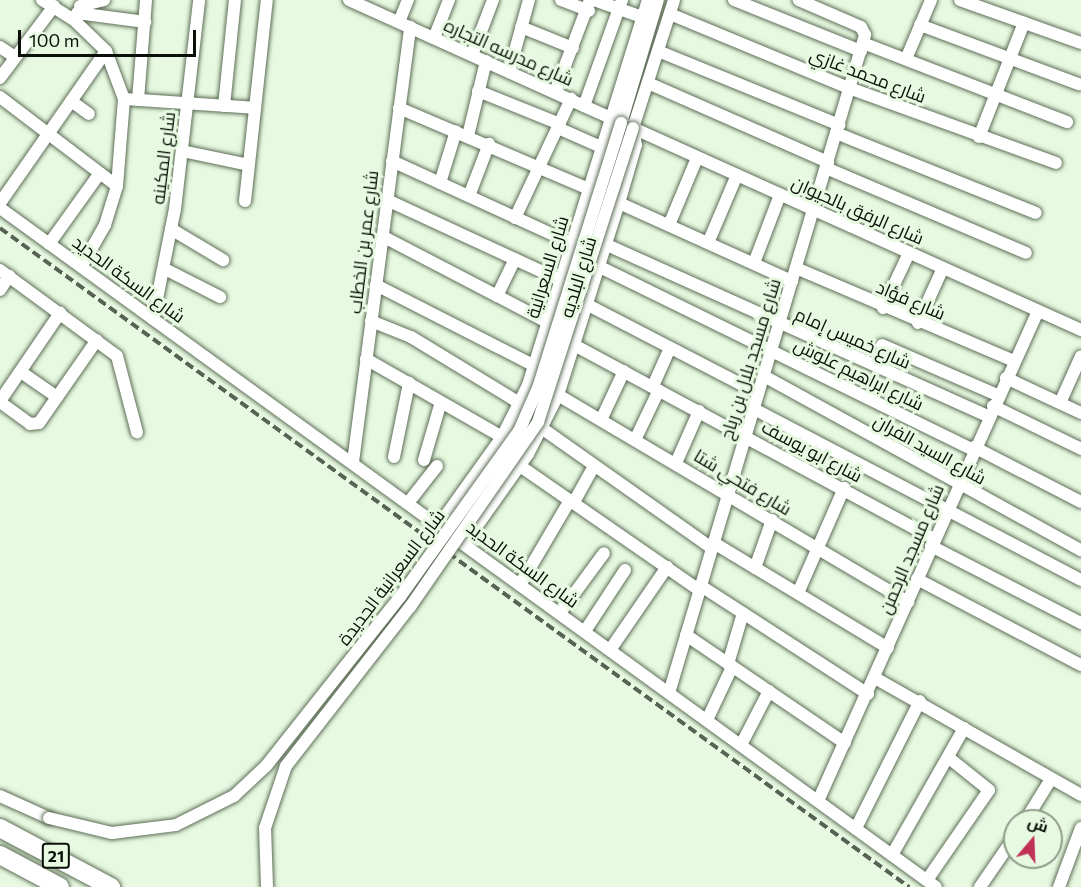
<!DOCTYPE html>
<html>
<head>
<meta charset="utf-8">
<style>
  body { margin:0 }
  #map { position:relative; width:1081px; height:887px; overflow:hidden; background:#e7fae1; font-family:Commissioner,Cairo,sans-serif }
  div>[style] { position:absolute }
  .roads { filter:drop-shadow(0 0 2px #5e6e58) drop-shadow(0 0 2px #5e6e58) }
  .minor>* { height:12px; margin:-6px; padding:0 6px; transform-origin:6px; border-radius:6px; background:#fff }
  .highway>* { height:18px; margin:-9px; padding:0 9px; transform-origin:9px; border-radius:9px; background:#fff }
  .rail>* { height:4px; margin-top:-2px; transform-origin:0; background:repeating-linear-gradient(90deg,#586254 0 9px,transparent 0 13.5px) }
  .bridges { filter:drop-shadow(0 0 2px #5e6e58) drop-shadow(0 0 2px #5e6e58) }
  .minor-bridge>* { height:12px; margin:-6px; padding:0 6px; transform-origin:6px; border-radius:6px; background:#fff }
  span { translate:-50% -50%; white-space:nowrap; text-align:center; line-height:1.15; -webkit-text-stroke:6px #e7fae1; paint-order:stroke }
  .shield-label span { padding:2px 4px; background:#e7fae1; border:2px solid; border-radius:4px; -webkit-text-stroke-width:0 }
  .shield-label { font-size:16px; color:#0a1008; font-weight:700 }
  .street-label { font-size:18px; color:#0a1008 }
  .north { position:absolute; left:1003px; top:809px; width:60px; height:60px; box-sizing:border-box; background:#e7fae1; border:2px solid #8f9c8a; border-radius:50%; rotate:19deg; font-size:16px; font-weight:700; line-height:24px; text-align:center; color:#0a1008 }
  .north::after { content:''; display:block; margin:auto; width:21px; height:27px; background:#c13155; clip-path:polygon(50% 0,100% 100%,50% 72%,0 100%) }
  .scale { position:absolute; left:18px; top:30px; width:178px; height:27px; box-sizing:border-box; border:3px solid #0a1008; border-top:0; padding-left:8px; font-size:18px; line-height:21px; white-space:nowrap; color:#0a1008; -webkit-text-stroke:4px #e7fae1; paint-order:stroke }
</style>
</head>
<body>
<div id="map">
  <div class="roads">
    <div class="minor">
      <i style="left:42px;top:0;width:38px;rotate:32deg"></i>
      <i style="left:74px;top:20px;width:45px;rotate:44.1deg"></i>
      <i style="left:106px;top:51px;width:51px;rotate:69.4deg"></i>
      <i style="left:124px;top:99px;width:87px;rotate:94.6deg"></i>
      <i style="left:117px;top:186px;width:41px;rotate:107.1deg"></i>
      <i style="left:105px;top:225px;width:48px;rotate:119.7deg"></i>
      <i style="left:349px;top:0;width:803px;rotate:24.27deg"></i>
      <i style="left:561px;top:0;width:30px;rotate:21deg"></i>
      <i style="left:594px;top:0;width:51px;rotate:19.5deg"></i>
      <i style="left:734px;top:0;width:137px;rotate:21.9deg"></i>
      <i style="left:960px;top:0;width:128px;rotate:19.6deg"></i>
      <i style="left:80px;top:6px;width:25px;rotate:-14deg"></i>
      <i style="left:77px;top:13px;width:69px;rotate:7.5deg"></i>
      <i style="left:670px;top:14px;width:194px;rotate:22.5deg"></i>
      <i style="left:849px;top:88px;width:220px;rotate:19.9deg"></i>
      <i style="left:399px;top:22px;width:24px;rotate:-68deg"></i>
      <i style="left:920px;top:25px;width:170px;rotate:20.4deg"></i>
      <i style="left:521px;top:27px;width:56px;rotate:22deg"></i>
      <i style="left:434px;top:38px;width:41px;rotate:-68.5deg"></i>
      <i style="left:863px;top:43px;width:219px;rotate:21.2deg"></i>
      <i style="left:0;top:47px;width:18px;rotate:34deg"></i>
      <i style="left:658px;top:51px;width:196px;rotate:22.2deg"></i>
      <i style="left:472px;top:55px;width:59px;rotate:-69.1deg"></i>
      <i style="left:906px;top:59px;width:64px;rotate:-67deg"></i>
      <i style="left:509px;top:72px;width:75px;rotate:-74.5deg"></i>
      <i style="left:0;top:78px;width:90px;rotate:-53.1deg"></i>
      <i style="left:648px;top:83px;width:197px;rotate:23.7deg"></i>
      <i style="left:478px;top:91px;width:88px;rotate:21.9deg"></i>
      <i style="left:555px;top:92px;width:98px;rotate:-69.2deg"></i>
      <i style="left:0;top:97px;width:147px;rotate:37.3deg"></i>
      <i style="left:124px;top:99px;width:131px;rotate:3.9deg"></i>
      <i style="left:138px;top:100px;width:100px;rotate:-85.4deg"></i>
      <i style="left:71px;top:101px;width:22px;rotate:36deg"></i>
      <i style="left:224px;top:106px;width:107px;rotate:-84.1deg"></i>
      <i style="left:584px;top:106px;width:113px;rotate:-70.3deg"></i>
      <i style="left:399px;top:108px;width:207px;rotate:23.1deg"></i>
      <i style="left:621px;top:123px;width:128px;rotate:-73.3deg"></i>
      <i style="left:558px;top:128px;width:47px;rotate:23.8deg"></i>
      <i style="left:836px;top:133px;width:215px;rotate:21.8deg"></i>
      <i style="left:468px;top:136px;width:77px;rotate:-76.5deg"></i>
      <i style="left:979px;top:137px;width:123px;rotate:-68.5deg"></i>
      <i style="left:182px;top:151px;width:68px;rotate:11.8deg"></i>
      <i style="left:392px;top:161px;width:199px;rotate:24.6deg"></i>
      <i style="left:826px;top:168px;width:217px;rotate:23deg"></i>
      <i style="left:440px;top:183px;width:54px;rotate:-72.9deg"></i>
      <i style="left:469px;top:196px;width:56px;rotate:-69deg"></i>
      <i style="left:387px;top:200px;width:193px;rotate:24.8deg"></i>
      <i style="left:245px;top:201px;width:202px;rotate:-83.8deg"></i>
      <i style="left:0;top:203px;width:185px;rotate:-55.1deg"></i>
      <i style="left:619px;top:203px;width:190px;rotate:24.3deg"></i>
      <i style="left:0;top:208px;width:1156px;rotate:35.96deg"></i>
      <i style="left:515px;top:218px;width:132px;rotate:-64.8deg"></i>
      <i style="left:669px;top:225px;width:73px;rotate:-67.3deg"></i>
      <i style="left:171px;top:229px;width:61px;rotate:30.8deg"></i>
      <i style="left:382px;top:236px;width:188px;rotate:27.5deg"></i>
      <i style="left:708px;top:243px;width:74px;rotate:-66.9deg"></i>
      <i style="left:49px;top:244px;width:87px;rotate:-54.3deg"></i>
      <i style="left:607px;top:245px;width:418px;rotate:24.2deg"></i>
      <i style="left:754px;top:263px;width:73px;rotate:-69.1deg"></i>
      <i style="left:600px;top:267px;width:415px;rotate:26.1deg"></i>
      <i style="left:796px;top:268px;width:237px;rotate:23.1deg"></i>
      <i style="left:165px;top:269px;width:62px;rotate:27deg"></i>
      <i style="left:0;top:270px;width:145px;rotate:36.3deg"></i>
      <i style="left:117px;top:356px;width:79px;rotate:75.3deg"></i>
      <i style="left:376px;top:285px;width:178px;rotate:27deg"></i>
      <i style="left:0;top:290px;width:17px;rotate:-57deg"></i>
      <i style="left:497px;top:296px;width:41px;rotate:-64.1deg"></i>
      <i style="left:588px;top:305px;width:191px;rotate:27.4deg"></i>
      <i style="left:883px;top:308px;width:61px;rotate:-64.7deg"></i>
      <i style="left:153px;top:319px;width:112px;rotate:-78.7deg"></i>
      <i style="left:175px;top:209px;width:210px;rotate:-83.4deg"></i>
      <i style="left:371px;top:321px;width:43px;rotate:21.8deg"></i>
      <i style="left:411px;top:337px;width:129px;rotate:31.3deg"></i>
      <i style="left:918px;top:323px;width:60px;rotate:-65.6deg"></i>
      <i style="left:882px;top:345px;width:125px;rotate:23.5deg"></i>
      <i style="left:576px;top:346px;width:407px;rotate:28.3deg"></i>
      <i style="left:366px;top:359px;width:157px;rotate:29.8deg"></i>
      <i style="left:21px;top:372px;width:44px;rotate:34.8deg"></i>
      <i style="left:764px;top:376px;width:362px;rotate:28.8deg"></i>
      <i style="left:1006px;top:378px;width:83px;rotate:25deg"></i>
      <i style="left:653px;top:386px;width:42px;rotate:-65.9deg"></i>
      <i style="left:558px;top:395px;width:407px;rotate:30.6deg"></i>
      <i style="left:0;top:401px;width:107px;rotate:-55.7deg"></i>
      <i style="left:0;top:402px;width:37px;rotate:36deg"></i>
      <i style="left:30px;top:424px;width:9px;rotate:-6deg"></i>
      <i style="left:39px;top:423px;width:101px;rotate:-55.1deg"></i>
      <i style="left:1060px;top:403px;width:51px;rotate:-65.9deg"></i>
      <i style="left:993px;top:406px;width:98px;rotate:26deg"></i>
      <i style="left:754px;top:409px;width:369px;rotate:27.6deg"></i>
      <i style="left:601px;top:420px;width:54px;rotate:-64.9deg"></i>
      <i style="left:543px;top:429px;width:207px;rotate:35.2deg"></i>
      <i style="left:635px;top:440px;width:55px;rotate:-64.4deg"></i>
      <i style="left:974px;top:447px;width:120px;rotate:27.2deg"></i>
      <i style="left:394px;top:457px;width:76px;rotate:-78.5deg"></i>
      <i style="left:424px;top:460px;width:60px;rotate:-73.7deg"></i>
      <i style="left:353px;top:462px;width:439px;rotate:-82.5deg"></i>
      <i style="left:676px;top:463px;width:57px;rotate:-66.1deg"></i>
      <i style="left:520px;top:466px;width:218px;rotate:34.7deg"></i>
      <i style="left:574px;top:502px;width:41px;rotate:-60.9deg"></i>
      <i style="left:408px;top:503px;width:47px;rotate:-51.9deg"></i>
      <i style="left:439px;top:525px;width:108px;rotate:-54.4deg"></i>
      <i style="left:502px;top:437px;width:58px;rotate:-63.4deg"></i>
      <i style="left:528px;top:385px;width:403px;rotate:-72.7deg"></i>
      <i style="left:714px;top:543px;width:203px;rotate:31.1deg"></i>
      <i style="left:464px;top:544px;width:110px;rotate:-54.6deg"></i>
      <i style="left:528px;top:454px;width:66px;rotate:-63deg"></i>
      <i style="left:558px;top:395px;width:201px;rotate:-72.4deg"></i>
      <i style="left:619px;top:203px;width:60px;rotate:-73.7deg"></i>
      <i style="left:636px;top:145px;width:17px;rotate:-100deg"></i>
      <i style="left:633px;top:128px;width:134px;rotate:-72.2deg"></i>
      <i style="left:931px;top:546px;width:169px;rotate:27.2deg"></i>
      <i style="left:755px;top:568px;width:51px;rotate:-70.5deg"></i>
      <i style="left:917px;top:579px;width:185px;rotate:27.7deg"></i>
      <i style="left:520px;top:585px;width:99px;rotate:-59.5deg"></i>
      <i style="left:701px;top:586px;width:199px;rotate:32.9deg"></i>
      <i style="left:798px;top:593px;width:115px;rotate:-66.3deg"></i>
      <i style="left:560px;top:613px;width:74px;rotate:-53.7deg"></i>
      <i style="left:585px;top:631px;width:73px;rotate:-56.7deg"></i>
      <i style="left:686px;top:635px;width:192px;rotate:34.2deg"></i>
      <i style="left:610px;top:650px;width:101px;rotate:-55.5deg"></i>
      <i style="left:728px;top:664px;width:53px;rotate:-73.6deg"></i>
      <i style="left:875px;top:678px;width:237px;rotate:29.6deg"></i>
      <i style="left:669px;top:693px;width:687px;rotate:-73.41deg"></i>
      <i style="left:865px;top:35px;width:9px;rotate:-117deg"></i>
      <i style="left:861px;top:27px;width:68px;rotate:-156.5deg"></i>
      <i style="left:707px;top:720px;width:59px;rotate:-64.7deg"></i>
      <i style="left:741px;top:745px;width:61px;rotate:-62.6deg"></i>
      <i style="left:0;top:796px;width:54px;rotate:24.2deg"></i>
      <i style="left:818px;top:801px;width:537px;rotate:-65.82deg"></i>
      <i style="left:1025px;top:821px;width:49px;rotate:-58.2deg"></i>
      <i style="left:856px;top:828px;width:142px;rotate:-63.3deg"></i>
      <i style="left:892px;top:855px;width:146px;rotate:-60.4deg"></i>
      <i style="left:927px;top:880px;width:109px;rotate:-55.4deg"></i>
      <i style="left:989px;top:790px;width:51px;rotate:-141.3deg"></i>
      <i style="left:980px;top:887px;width:62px;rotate:-55.5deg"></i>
      <i style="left:1059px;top:887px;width:63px;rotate:-69.6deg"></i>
    </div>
    <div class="highway">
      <i style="left:0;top:828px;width:126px;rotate:28deg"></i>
      <i style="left:0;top:855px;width:68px;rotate:28.1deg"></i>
    </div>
  </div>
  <div class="rail">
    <i style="left:0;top:228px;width:1123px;rotate:35.94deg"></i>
  </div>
  <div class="bridges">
    <div class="minor-bridge">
      <i style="left:49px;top:818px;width:65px;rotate:13.4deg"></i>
      <i style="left:112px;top:833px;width:64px;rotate:-7.1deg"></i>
      <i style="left:176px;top:825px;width:65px;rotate:-26.6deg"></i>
      <i style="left:234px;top:796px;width:44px;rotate:-43.2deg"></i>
      <i style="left:266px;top:766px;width:216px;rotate:-51.6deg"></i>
      <i style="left:400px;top:597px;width:204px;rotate:-54.4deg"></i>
      <i style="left:519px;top:431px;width:47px;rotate:-66.2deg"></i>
      <i style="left:538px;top:388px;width:278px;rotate:-72.6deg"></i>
      <i style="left:267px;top:887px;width:59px;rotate:-91.9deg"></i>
      <i style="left:265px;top:828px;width:65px;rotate:-71.3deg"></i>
      <i style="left:286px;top:766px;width:202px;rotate:-52.1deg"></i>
      <i style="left:410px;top:607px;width:225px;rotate:-55.3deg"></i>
      <i style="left:538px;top:422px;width:309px;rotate:-72.1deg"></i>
    </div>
  </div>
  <div class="shield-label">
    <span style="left:56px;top:856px">21</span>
  </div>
  <div class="street-label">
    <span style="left:509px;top:52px;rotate:24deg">شارع مدرسه التجاره</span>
    <span style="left:868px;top:75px;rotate:21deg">شارع محمد غازي</span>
    <span style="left:163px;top:158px;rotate:-83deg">شارع المكينه</span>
    <span style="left:858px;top:210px;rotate:24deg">شارع الرفق بالحيوان</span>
    <span style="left:363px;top:242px;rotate:-83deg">شارع عمر بن الخطاب</span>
    <span style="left:547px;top:267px;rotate:-73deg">شارع السعرانية</span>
    <span style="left:578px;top:277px;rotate:-73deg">شارع البلديه</span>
    <span style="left:129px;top:279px;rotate:36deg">شارع السكة الحديد</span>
    <span style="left:911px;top:300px;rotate:23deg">شارع فؤاد</span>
    <span style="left:853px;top:338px;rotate:24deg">شارع خميس إمام</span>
    <span style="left:750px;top:359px;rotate:-73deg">شارع مسجد بلال بن رباح</span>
    <span style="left:859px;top:374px;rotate:26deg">شارع ابراهيم علوش</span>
    <span style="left:930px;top:449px;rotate:29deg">شارع السيد الفران</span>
    <span style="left:812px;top:451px;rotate:28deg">شارع ابو يوسف</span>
    <span style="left:743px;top:482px;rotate:31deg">شارع فتحي شتا</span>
    <span style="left:911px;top:549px;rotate:-67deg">شارع مسجد الرحمن</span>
    <span style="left:523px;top:564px;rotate:36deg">شارع السكة الحديد</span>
    <span style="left:391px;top:577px;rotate:-53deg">شارع السعرانية الجديدة</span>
  </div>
  <div class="north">ش</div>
  <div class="scale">100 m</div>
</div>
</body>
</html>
